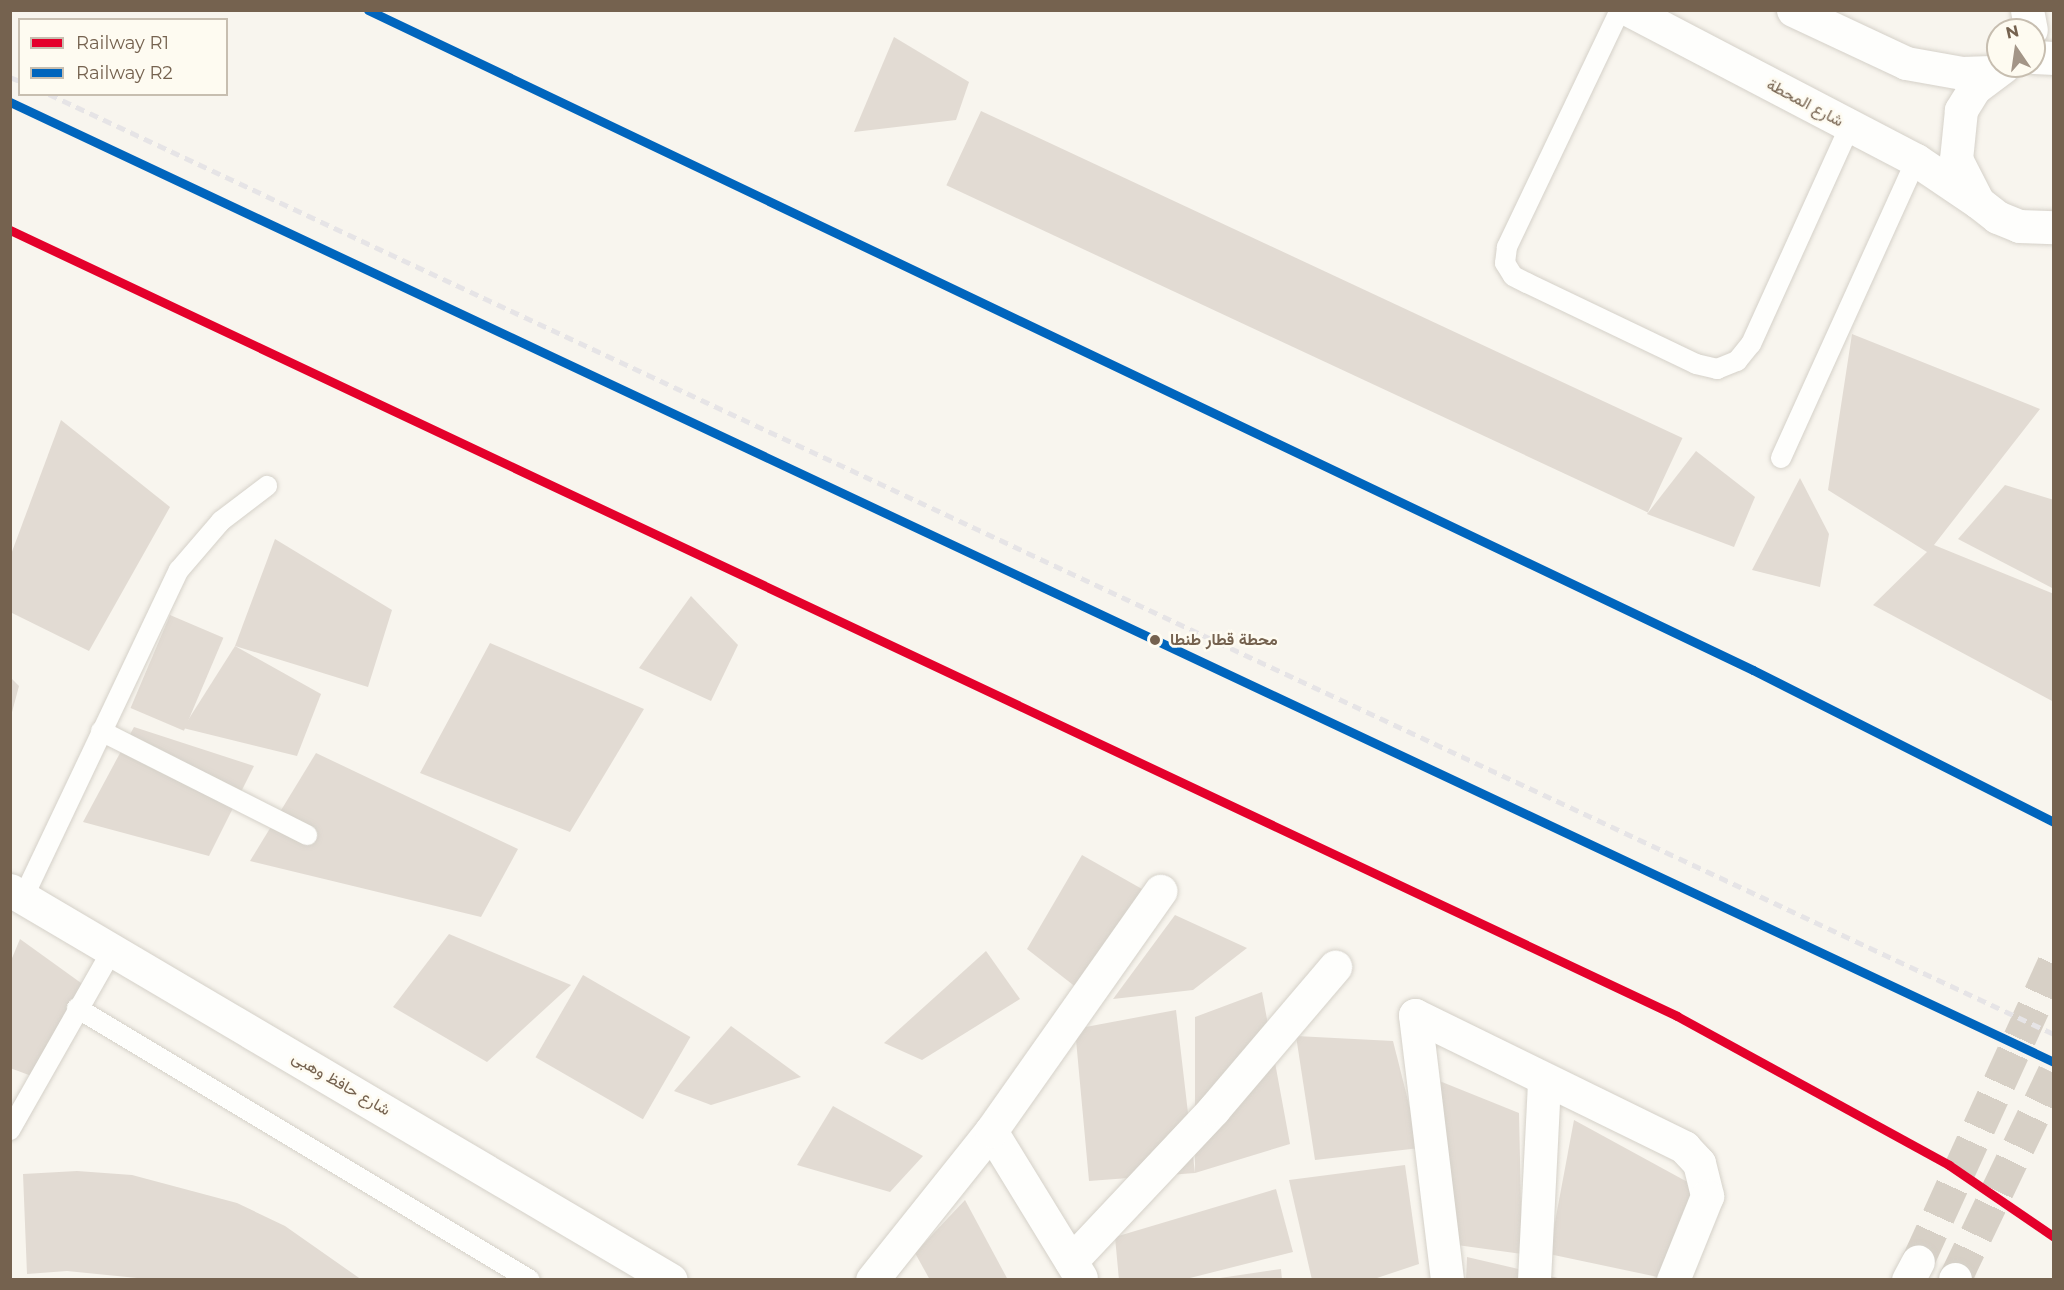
<!DOCTYPE html>
<html>
<head>
<meta charset="utf-8">
<style>
  body { margin:0 }
  #map { position:relative; width:2064px; height:1290px; overflow:hidden; background:#f8f5ee; font-family:Montserrat,Vazirmatn,sans-serif }
  div>[style] { position:absolute }
  .building>* { inset:0; background:#e2dbd3; transform-origin:0 0 }
  .secondary-tunnel>* { height:33px; margin-top:-16.5px; transform-origin:0; background:repeating-linear-gradient(90deg,#d7d0c6 0 33px,transparent 0 49px) }
  .roads { filter:drop-shadow(0 0 2px #d5d1c9) drop-shadow(0 0 2px #d5d1c9) }
  .lane>* { height:20px; margin:-10px; padding:0 10px; transform-origin:10px; border-radius:10px; background:#fefefc }
  .street>* { height:33px; margin:-16.5px; padding:0 16.5px; transform-origin:16.5px; border-radius:16.5px; background:#fefefc }
  .secondary>* { height:33px; margin:-16.5px; padding:0 16.5px; transform-origin:16.5px; border-radius:16.5px; background:#fefefc }
  .rail>* { height:4.5px; margin-top:-2.25px; transform-origin:0; background:repeating-linear-gradient(90deg,#e6e4e6 0 9px,transparent 0 15px) }
  .rail-1>* { height:9px; margin:-4.5px; padding:0 4.5px; transform-origin:4.5px; border-radius:4.5px; background:#e4002b }
  .rail-2>* { height:9px; margin:-4.5px; padding:0 4.5px; transform-origin:4.5px; border-radius:4.5px; background:#0065bd }
  .dots>* { width:16px; height:16px; translate:-50% -50%; box-sizing:border-box; border:3px solid #fefbf1; border-radius:50% }
  span { translate:-50% -50%; white-space:nowrap; text-align:center; line-height:1.15; -webkit-text-stroke:5px #fefbf1; paint-order:stroke }
  .street-label { font-size:16px; color:#75624f }
  .stop-label { font-size:16px; color:#75624f; font-weight:700 }
  .left { translate:0 -50%; text-align:left }
  .frame { position:absolute; inset:0; border:12px solid #75624f; pointer-events:none }
  .legend { position:absolute; left:18px; top:18px; width:210px; height:78px; box-sizing:border-box; background:#fefbf1; border:2px solid #c7beb0; margin:0; padding:8px 10px; list-style:none; font-size:18px; color:#75624f }
  .legend li { display:flex; align-items:center; gap:12px; height:30px }
  .legend b { width:30px; border:2px solid #c7beb0 }
  .north { position:absolute; left:1986px; top:18px; width:60px; height:60px; box-sizing:border-box; background:#fefbf1; border:2px solid #c7beb0; border-radius:50%; rotate:347deg; font-size:16px; font-weight:700; line-height:24px; text-align:center; color:#75624f }
  .north::after { content:''; display:block; margin:auto; width:21px; height:27px; background:#a39587; clip-path:polygon(50% 0,100% 100%,50% 72%,0 100%) }
</style>
</head>
<body>
<div id="map">
  <div class="building">
    <i style="clip-path:polygon(894px 37px,969px 82px,956px 120px,854px 132px)"></i>
    <i style="left:981px;top:111px;width:774px;height:82px;rotate:25deg"></i>
    <i style="clip-path:polygon(1852px 334px,2040px 409px,1934px 545px,2054px 594px,2054px 702px,1873px 605px,1927px 552px,1828px 490px)"></i>
    <i style="clip-path:polygon(61px 420px,170px 507px,89px 651px,10px 612px,10px 557px)"></i>
    <i style="clip-path:polygon(1696px 451px,1755px 497px,1734px 547px,1647px 514px)"></i>
    <i style="clip-path:polygon(1800px 478px,1829px 534px,1820px 587px,1752px 570px)"></i>
    <i style="clip-path:polygon(2005px 485px,2054px 500px,2054px 589px,1958px 539px)"></i>
    <i style="clip-path:polygon(275px 539px,392px 610px,368px 687px,235px 646px)"></i>
    <i style="clip-path:polygon(691px 596px,738px 645px,711px 701px,639px 668px)"></i>
    <i style="left:170px;top:615px;width:58px;height:101px;rotate:23deg"></i>
    <i style="clip-path:polygon(490px 643px,644px 709px,570px 832px,420px 773px)"></i>
    <i style="clip-path:polygon(235px 646px,321px 694px,297px 756px,183px 728px)"></i>
    <i style="clip-path:polygon(10px 677px,19px 686px,11px 716px,10px 716px)"></i>
    <i style="clip-path:polygon(134px 727px,254px 766px,209px 856px,83px 822px)"></i>
    <i style="clip-path:polygon(316px 753px,518px 849px,481px 917px,250px 861px)"></i>
    <i style="clip-path:polygon(1082px 855px,1142px 889px,1086px 995px,1027px 949px)"></i>
    <i style="clip-path:polygon(1175px 915px,1247px 948px,1193px 990px,1113px 999px)"></i>
    <i style="clip-path:polygon(449px 934px,571px 985px,487px 1062px,393px 1007px)"></i>
    <i style="clip-path:polygon(20px 939px,88px 988px,37px 1078px,10px 1068px,10px 963px)"></i>
    <i style="clip-path:polygon(986px 951px,1020px 999px,922px 1060px,884px 1043px)"></i>
    <i style="left:583px;top:975px;width:124px;height:95px;rotate:30deg"></i>
    <i style="clip-path:polygon(1262px 992px,1290px 1144px,1195px 1173px,1089px 1181px,1075px 1029px,1176px 1010px,1195px 1173px,1195px 1017px)"></i>
    <i style="clip-path:polygon(731px 1026px,801px 1077px,711px 1105px,674px 1091px)"></i>
    <i style="clip-path:polygon(1296px 1036px,1393px 1041px,1420px 1148px,1315px 1160px)"></i>
    <i style="clip-path:polygon(1437px 1080px,1519px 1113px,1522px 1254px,1457px 1245px)"></i>
    <i style="clip-path:polygon(833px 1106px,923px 1156px,890px 1192px,797px 1165px)"></i>
    <i style="clip-path:polygon(1574px 1120px,1693px 1185px,1672px 1280px,1549px 1254px)"></i>
    <i style="clip-path:polygon(1405px 1165px,1419px 1264px,1371px 1280px,1312px 1280px,1289px 1180px)"></i>
    <i style="clip-path:polygon(77px 1171px,132px 1175px,237px 1203px,285px 1226px,362px 1280px,157px 1280px,67px 1271px,27px 1274px,23px 1174px)"></i>
    <i style="clip-path:polygon(1276px 1189px,1293px 1252px,1182px 1280px,1119px 1280px,1115px 1237px)"></i>
    <i style="clip-path:polygon(965px 1200px,1008px 1280px,930px 1280px,915px 1253px)"></i>
    <i style="clip-path:polygon(1467px 1257px,1562px 1279px,1562px 1280px,1466px 1280px)"></i>
    <i style="clip-path:polygon(1281px 1269px,1282px 1280px,1220px 1280px,1220px 1278px)"></i>
  </div>
  <div class="secondary-tunnel">
    <i style="left:1918px;top:1261px;width:328px;rotate:-65.5deg"></i>
    <i style="left:1955px;top:1279px;width:229px;rotate:-64.4deg"></i>
  </div>
  <div class="roads">
    <div class="lane">
      <i style="left:1620px;top:10px;width:263px;rotate:115.5deg"></i>
      <i style="left:1507px;top:247px;width:16px;rotate:97deg"></i>
      <i style="left:1505px;top:263px;width:15px;rotate:58deg"></i>
      <i style="left:1513px;top:276px;width:16px;rotate:27deg"></i>
      <i style="left:1527px;top:283px;width:187px;rotate:25.6deg"></i>
      <i style="left:1696px;top:364px;width:22px;rotate:13deg"></i>
      <i style="left:1717px;top:369px;width:22px;rotate:-22deg"></i>
      <i style="left:1737px;top:361px;width:22px;rotate:-51deg"></i>
      <i style="left:1751px;top:344px;width:239px;rotate:-65.6deg"></i>
      <i style="left:1781px;top:458px;width:327px;rotate:-65.6deg"></i>
      <i style="left:101px;top:731px;width:231px;rotate:26.8deg"></i>
      <i style="left:23px;top:898px;width:363px;rotate:-64.6deg"></i>
      <i style="left:179px;top:570px;width:65px;rotate:-49.4deg"></i>
      <i style="left:221px;top:521px;width:58px;rotate:-37.3deg"></i>
      <i style="left:77px;top:1008px;width:528px;rotate:30.98deg"></i>
      <i style="left:10px;top:1130px;width:205px;rotate:-60.4deg"></i>
    </div>
    <div class="street">
      <i style="left:2027px;top:10px;width:20px;rotate:79deg"></i>
      <i style="left:1415px;top:1015px;width:300px;rotate:26.1deg"></i>
      <i style="left:1684px;top:1147px;width:22px;rotate:47deg"></i>
      <i style="left:1699px;top:1163px;width:34px;rotate:76deg"></i>
      <i style="left:1707px;top:1196px;width:91px;rotate:112deg"></i>
      <i style="left:1415px;top:1015px;width:267px;rotate:83.1deg"></i>
      <i style="left:991px;top:1131px;width:172px;rotate:58.5deg"></i>
      <i style="left:1071px;top:1261px;width:209px;rotate:-46.7deg"></i>
      <i style="left:1214px;top:1109px;width:187px;rotate:-49.6deg"></i>
      <i style="left:872px;top:1280px;width:191px;rotate:-51.4deg"></i>
      <i style="left:991px;top:1131px;width:294px;rotate:-54.8deg"></i>
      <i style="left:1534px;top:1280px;width:199px;rotate:-87.1deg"></i>
    </div>
    <div class="secondary">
      <i style="left:1629px;top:10px;width:324px;rotate:27.6deg"></i>
      <i style="left:1916px;top:160px;width:75px;rotate:34.1deg"></i>
      <i style="left:1793px;top:10px;width:125px;rotate:25.1deg"></i>
      <i style="left:1906px;top:63px;width:57px;rotate:10.1deg"></i>
      <i style="left:1962px;top:73px;width:29px;rotate:-2deg"></i>
      <i style="left:2034px;top:57px;width:20px;rotate:3deg"></i>
      <i style="left:2004px;top:66px;width:38px;rotate:143deg"></i>
      <i style="left:1974px;top:89px;width:25px;rotate:122deg"></i>
      <i style="left:1961px;top:110px;width:49px;rotate:95.8deg"></i>
      <i style="left:1956px;top:159px;width:48px;rotate:62.9deg"></i>
      <i style="left:1978px;top:202px;width:24px;rotate:38deg"></i>
      <i style="left:1997px;top:217px;width:24px;rotate:22deg"></i>
      <i style="left:2019px;top:226px;width:35px;rotate:2deg"></i>
      <i style="left:10px;top:890px;width:767px;rotate:30.54deg"></i>
      <i style="left:1908px;top:1280px;width:21px;rotate:-62deg"></i>
      <i style="left:1955px;top:1280px;width:1px;rotate:-90deg"></i>
    </div>
  </div>
  <div class="rail">
    <i style="left:10px;top:77px;width:11px;rotate:22deg"></i>
    <i style="left:49px;top:94px;width:2214px;rotate:25.12deg"></i>
    <i style="left:10px;top:102px;width:2258px;rotate:25.16deg"></i>
    <i style="left:10px;top:230px;width:1843px;rotate:25.24deg"></i>
    <i style="left:1677px;top:1016px;width:310px;rotate:28.7deg"></i>
    <i style="left:1949px;top:1165px;width:127px;rotate:34.4deg"></i>
  </div>
  <div class="rail-1">
    <i style="left:10px;top:230px;width:1843px;rotate:25.24deg"></i>
    <i style="left:1677px;top:1016px;width:310px;rotate:28.7deg"></i>
    <i style="left:1949px;top:1165px;width:127px;rotate:34.4deg"></i>
  </div>
  <div class="rail-2">
    <i style="left:368px;top:10px;width:1534px;rotate:25.48deg"></i>
    <i style="left:1753px;top:670px;width:337px;rotate:26.8deg"></i>
    <i style="left:10px;top:102px;width:2258px;rotate:25.16deg"></i>
  </div>
  <div class="dots">
    <i style="left:1155px;top:640px;background:#75624f"></i>
  </div>
  <div class="street-label">
    <span style="left:1805px;top:103px;rotate:28deg">شارع المحطة</span>
    <span style="left:341px;top:1084px;rotate:30deg">شارع حافظ وهبى</span>
  </div>
  <div class="stop-label">
    <span class="left" style="left:1170px;top:640px">محطة قطار طنطا</span>
  </div>
  <div class="frame"></div>
  <ul class="legend">
  <li><b style="height:8px;background:#e4002b"></b>Railway R1</li>
  <li><b style="height:8px;background:#0065bd"></b>Railway R2</li>
  </ul>
  <div class="north">N</div>
</div>
</body>
</html>
